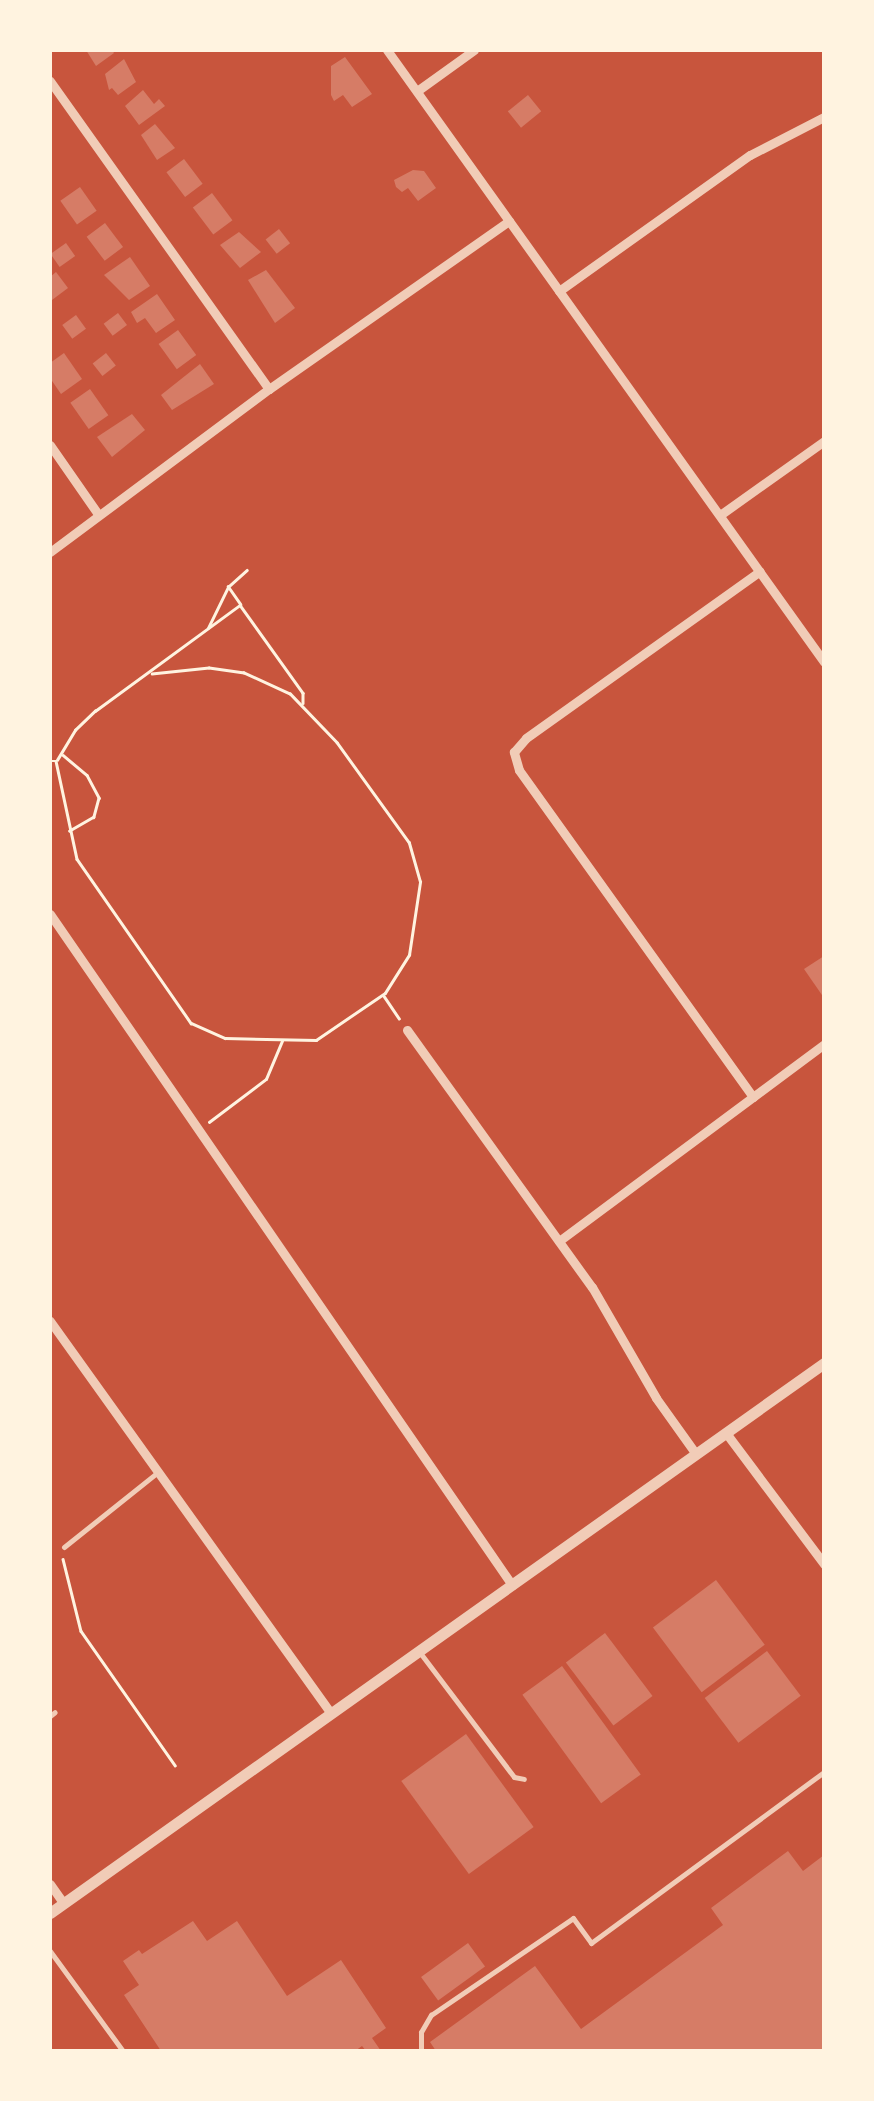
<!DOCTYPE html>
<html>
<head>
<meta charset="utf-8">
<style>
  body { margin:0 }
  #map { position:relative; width:874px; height:2101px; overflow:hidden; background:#c8553d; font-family:"IBM Plex Serif",serif }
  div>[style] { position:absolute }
  .building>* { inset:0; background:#d67c66; transform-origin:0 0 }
  .path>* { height:2.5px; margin:-1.25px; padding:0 1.25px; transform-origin:1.25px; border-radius:1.25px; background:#fff3e0 }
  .service>* { height:5px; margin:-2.5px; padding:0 2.5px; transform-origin:2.5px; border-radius:2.5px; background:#f1ccb7 }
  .minor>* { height:9px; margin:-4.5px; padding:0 4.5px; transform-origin:4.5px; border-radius:4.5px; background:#f1ccb7 }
  .tertiary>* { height:11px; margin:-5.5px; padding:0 5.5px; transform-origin:5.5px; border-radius:5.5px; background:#f1ccb7 }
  span { translate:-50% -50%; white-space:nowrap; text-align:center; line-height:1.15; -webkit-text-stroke:10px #fff3e0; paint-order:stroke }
  .frame { position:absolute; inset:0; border:52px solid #fff3e0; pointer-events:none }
</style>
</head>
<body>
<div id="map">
  <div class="building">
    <i style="clip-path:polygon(86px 50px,112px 50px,114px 53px,96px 66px)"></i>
    <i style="clip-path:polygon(345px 57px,372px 94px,352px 107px,343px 95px,334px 101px,331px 95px,331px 66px)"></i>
    <i style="clip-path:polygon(124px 59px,136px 82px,118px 95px,112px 88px,109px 90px,105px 74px)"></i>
    <i style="clip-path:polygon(143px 90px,154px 104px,159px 99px,165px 106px,139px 125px,125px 106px)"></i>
    <i style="left:528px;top:95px;width:21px;height:26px;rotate:51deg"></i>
    <i style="clip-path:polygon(155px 124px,175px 148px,157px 160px,141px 135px)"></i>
    <i style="left:184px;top:159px;width:31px;height:22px;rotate:53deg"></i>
    <i style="clip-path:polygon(413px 170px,424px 171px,436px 188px,418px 201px,408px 188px,402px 192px,396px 187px,394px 180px)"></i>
    <i style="left:80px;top:187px;width:29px;height:24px;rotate:55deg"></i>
    <i style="left:212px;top:193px;width:34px;height:24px;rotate:53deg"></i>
    <i style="left:105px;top:223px;width:30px;height:23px;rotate:53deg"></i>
    <i style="left:279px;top:229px;width:18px;height:17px;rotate:52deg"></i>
    <i style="clip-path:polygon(239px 232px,261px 252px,240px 268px,220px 245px)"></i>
    <i style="left:66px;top:243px;width:16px;height:19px;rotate:55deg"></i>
    <i style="clip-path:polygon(130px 257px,150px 286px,129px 300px,104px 275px)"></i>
    <i style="clip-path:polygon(266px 270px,295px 308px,275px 323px,248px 280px)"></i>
    <i style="clip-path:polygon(56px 272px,68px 288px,52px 300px,50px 277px)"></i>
    <i style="clip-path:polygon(157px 294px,175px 320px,156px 333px,145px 318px,137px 323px,131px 312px)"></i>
    <i style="left:118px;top:313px;width:15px;height:18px;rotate:53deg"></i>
    <i style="left:76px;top:315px;width:17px;height:17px;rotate:54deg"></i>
    <i style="left:178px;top:330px;width:31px;height:24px;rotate:54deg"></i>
    <i style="clip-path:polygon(64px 353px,82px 379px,61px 394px,50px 378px,50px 363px)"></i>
    <i style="left:106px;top:353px;width:16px;height:17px;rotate:52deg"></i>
    <i style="clip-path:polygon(200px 364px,214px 384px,172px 410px,161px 395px)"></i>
    <i style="left:90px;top:389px;width:32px;height:24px;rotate:55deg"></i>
    <i style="clip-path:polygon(132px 414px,145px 430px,112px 457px,97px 437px)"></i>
    <i style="clip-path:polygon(824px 956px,824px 998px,804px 969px)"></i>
    <i style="left:716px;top:1580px;width:81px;height:79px;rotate:53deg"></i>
    <i style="left:605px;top:1633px;width:79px;height:49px;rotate:53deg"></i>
    <i style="left:767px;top:1651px;width:56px;height:78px;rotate:53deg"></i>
    <i style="left:562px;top:1666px;width:134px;height:49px;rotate:54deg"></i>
    <i style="left:466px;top:1734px;width:115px;height:80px;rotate:54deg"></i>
    <i style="clip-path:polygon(788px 1851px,803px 1871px,824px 1855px,824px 2051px,436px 2051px,430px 2042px,535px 1966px,581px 2029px,723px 1925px,711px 1908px)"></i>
    <i style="clip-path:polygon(193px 1921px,207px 1941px,237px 1921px,287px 1996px,341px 1960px,386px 2028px,372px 2038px,381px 2051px,366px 2051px,362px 2046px,355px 2051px,161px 2051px,124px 1995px,139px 1985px,123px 1961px,139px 1950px,142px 1954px)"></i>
    <i style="left:468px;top:1943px;width:29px;height:58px;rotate:54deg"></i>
  </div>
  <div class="path">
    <i style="left:240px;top:604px;width:21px;rotate:-125deg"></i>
    <i style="left:228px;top:587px;width:25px;rotate:-42deg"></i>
    <i style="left:208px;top:628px;width:46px;rotate:-64deg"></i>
    <i style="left:63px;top:755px;width:31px;rotate:40deg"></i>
    <i style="left:87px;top:775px;width:26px;rotate:62deg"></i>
    <i style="left:99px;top:798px;width:20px;rotate:105deg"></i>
    <i style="left:94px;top:817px;width:28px;rotate:150deg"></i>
    <i style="left:57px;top:760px;width:35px;rotate:-59deg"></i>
    <i style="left:75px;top:730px;width:28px;rotate:-44deg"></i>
    <i style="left:95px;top:711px;width:180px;rotate:-36.2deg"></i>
    <i style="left:240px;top:605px;width:108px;rotate:54.4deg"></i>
    <i style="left:303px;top:693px;width:10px;rotate:90deg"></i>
    <i style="left:50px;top:761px;width:6px"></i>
    <i style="left:56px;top:761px;width:100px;rotate:77.9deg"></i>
    <i style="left:77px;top:859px;width:200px;rotate:55.2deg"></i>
    <i style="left:191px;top:1023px;width:37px;rotate:24deg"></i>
    <i style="left:225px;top:1038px;width:91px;rotate:1.3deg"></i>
    <i style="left:316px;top:1040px;width:83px;rotate:-34.3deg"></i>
    <i style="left:385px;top:993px;width:45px;rotate:-57.7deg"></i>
    <i style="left:409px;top:955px;width:74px;rotate:-81.4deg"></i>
    <i style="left:420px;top:882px;width:41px;rotate:-105.8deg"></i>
    <i style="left:409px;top:843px;width:123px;rotate:-125.8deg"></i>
    <i style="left:337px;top:743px;width:68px;rotate:-133.8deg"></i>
    <i style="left:290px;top:694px;width:51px;rotate:-155.5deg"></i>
    <i style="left:244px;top:673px;width:35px;rotate:-172deg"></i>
    <i style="left:209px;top:668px;width:57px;rotate:174deg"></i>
    <i style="left:384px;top:996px;width:27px;rotate:56deg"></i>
    <i style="left:209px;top:1122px;width:71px;rotate:-37deg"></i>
    <i style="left:266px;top:1079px;width:41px;rotate:-67.2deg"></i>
    <i style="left:63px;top:1559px;width:74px;rotate:76deg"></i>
    <i style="left:81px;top:1631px;width:164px;rotate:55deg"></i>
  </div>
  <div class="service">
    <i style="left:64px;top:1547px;width:120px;rotate:-38.6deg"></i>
    <i style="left:421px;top:1654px;width:154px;rotate:52.9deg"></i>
    <i style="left:514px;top:1777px;width:10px;rotate:11deg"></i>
    <i style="left:50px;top:1716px;width:6px;rotate:-39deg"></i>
    <i style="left:50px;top:1951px;width:124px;rotate:53.9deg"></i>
    <i style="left:421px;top:2051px;width:19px;rotate:-90deg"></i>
    <i style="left:421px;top:2032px;width:20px;rotate:-60deg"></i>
    <i style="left:431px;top:2015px;width:172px;rotate:-34.3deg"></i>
    <i style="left:573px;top:1918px;width:31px;rotate:54deg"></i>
    <i style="left:591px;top:1943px;width:289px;rotate:-36.3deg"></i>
  </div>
  <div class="minor">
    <i style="left:387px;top:50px;width:752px;rotate:54.47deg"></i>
    <i style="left:50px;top:81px;width:378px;rotate:54.6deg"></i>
    <i style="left:417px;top:91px;width:70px;rotate:-35.7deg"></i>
    <i style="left:559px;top:291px;width:234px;rotate:-35.5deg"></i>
    <i style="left:750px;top:155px;width:83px;rotate:-27.2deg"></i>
    <i style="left:50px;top:445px;width:84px;rotate:55.2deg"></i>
    <i style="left:720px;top:515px;width:128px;rotate:-35.4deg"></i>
    <i style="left:50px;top:552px;width:273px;rotate:-36.7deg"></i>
    <i style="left:269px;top:389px;width:293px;rotate:-35deg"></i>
    <i style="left:50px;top:914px;width:815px;rotate:55.45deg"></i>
    <i style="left:407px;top:1030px;width:317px;rotate:54.3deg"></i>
    <i style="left:592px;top:1287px;width:128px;rotate:60deg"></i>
    <i style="left:656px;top:1398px;width:69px;rotate:54.5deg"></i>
    <i style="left:753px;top:1097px;width:402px;rotate:-125.6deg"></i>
    <i style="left:519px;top:770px;width:19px;rotate:-106deg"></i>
    <i style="left:514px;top:752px;width:18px;rotate:-49deg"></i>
    <i style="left:526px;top:738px;width:287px;rotate:-35.5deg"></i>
    <i style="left:559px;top:1241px;width:330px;rotate:-36.6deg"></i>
    <i style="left:50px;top:1321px;width:483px;rotate:54.4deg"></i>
    <i style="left:726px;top:1433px;width:164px;rotate:53.2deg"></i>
    <i style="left:50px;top:1884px;width:24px;rotate:55deg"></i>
  </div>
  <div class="tertiary">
    <i style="left:50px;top:1913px;width:950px;rotate:-35.4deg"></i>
  </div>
  <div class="frame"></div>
</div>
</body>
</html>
